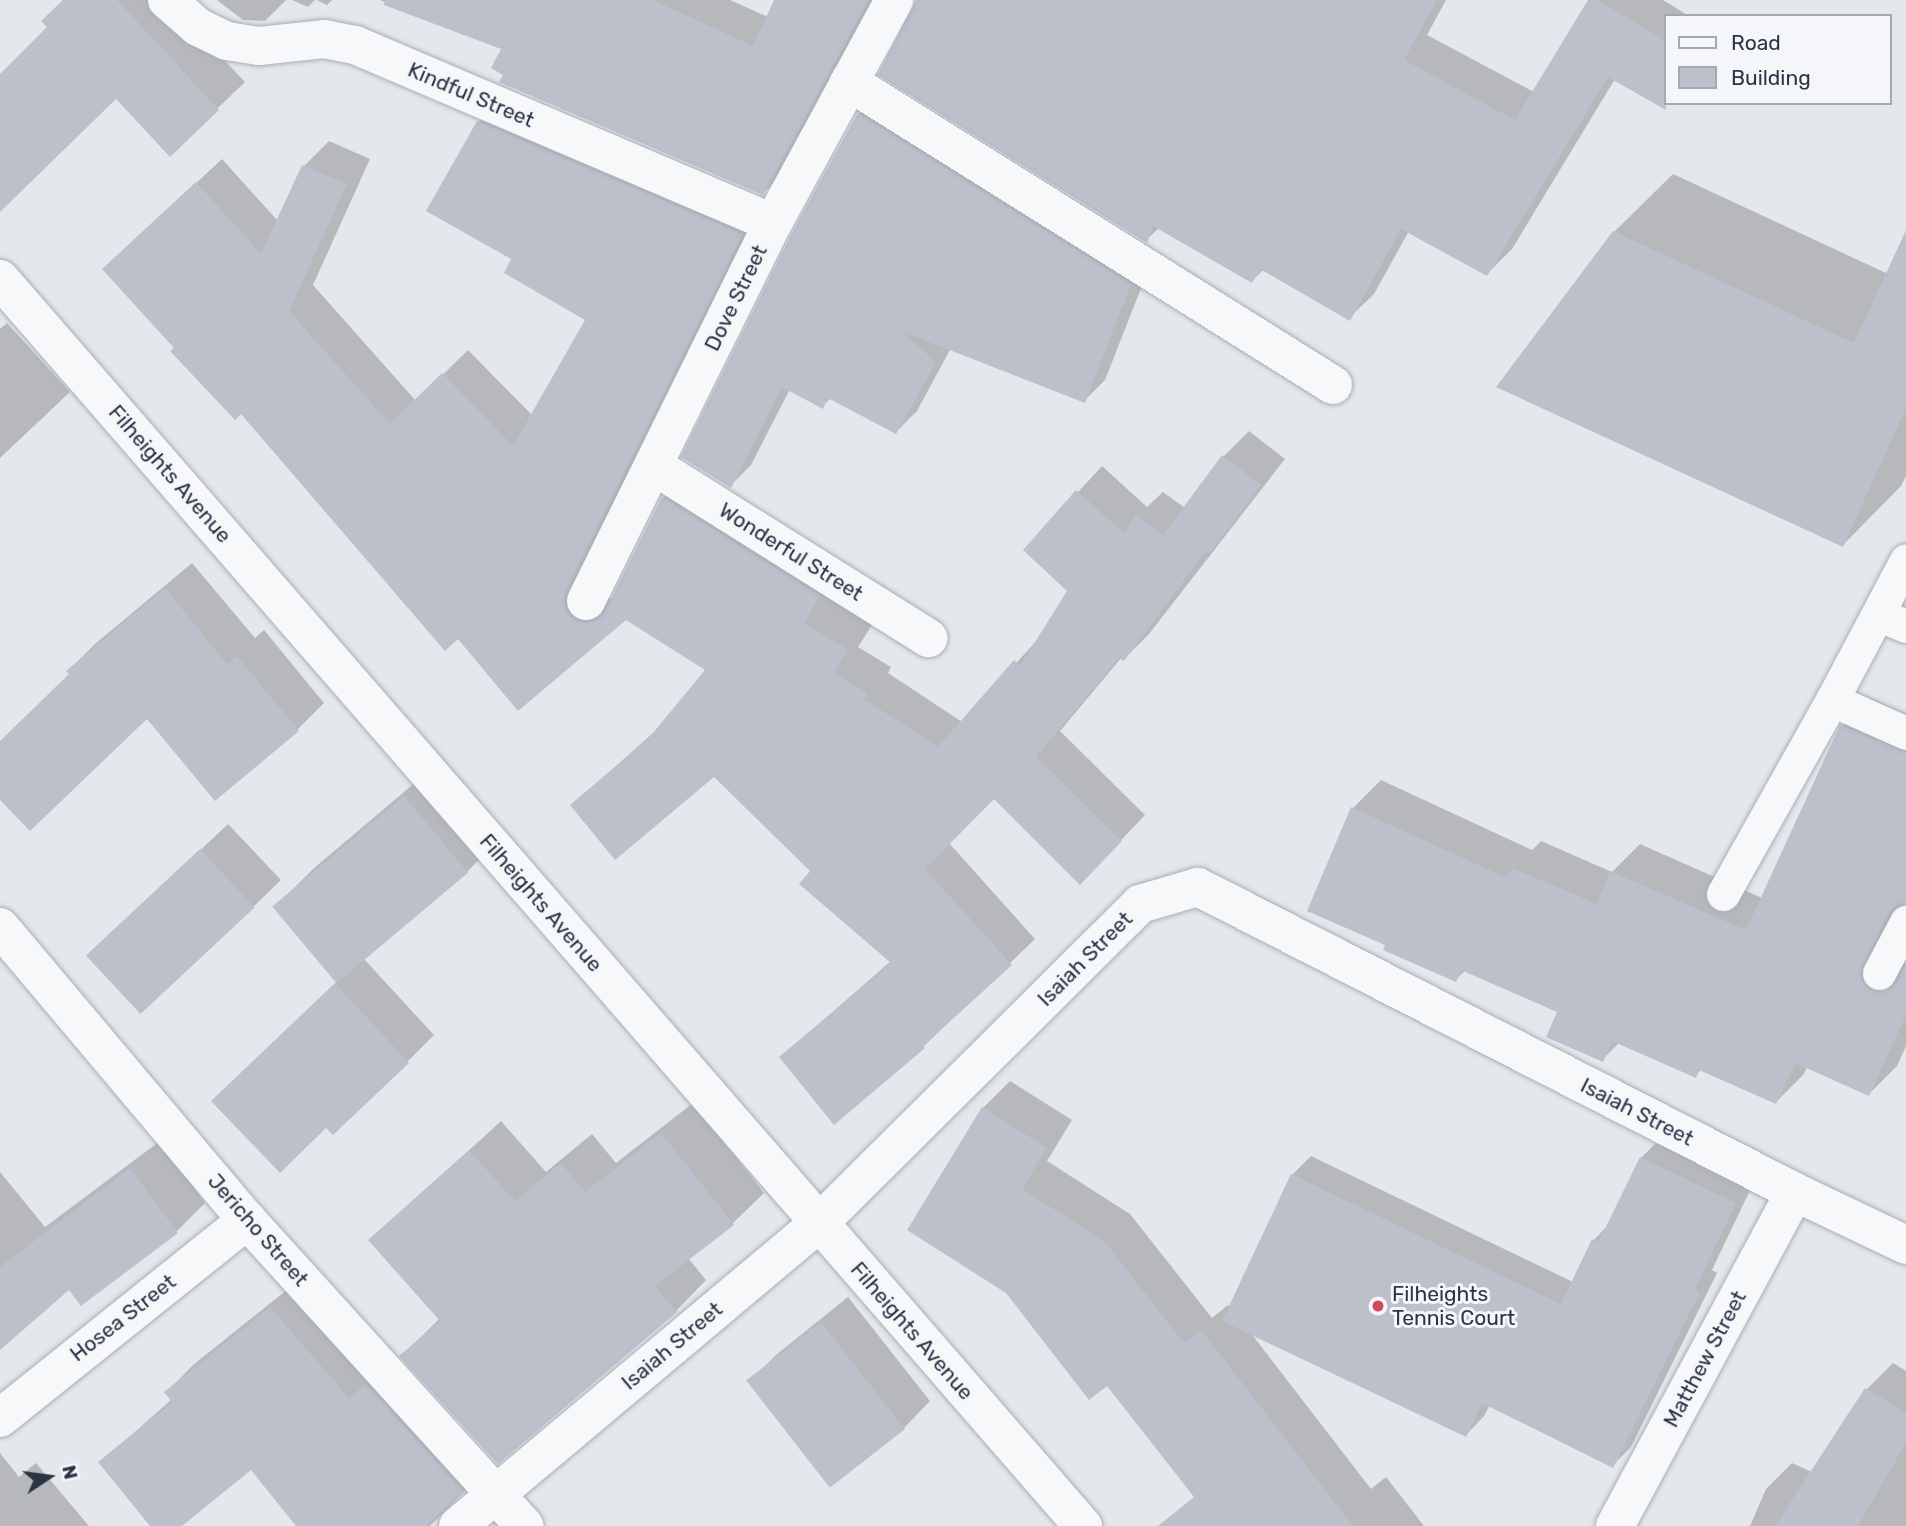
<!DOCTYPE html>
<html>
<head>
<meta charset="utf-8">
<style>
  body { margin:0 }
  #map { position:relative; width:1906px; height:1526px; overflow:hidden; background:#e4e7ec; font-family:Rubik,sans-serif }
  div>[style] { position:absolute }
  .shadow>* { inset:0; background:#0003 }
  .building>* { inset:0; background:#bbc0ca; transform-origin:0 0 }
  .roads { filter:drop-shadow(0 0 2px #a9aeb7) drop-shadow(0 0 2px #a9aeb7) }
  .lane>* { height:33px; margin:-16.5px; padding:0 16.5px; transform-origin:16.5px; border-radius:16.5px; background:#f7f8fa }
  .street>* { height:38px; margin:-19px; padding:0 19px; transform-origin:19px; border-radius:19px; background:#f7f8fa }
  .dots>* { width:19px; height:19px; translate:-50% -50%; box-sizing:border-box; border:4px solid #f4f6f9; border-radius:50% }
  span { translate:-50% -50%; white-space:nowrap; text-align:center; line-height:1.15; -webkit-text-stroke:6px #f4f6f9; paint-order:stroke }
  .street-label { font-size:21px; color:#2b3445 }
  .poi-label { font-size:21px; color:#2b3445 }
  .left { translate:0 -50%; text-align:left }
  .legend { position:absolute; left:1664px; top:14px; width:228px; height:91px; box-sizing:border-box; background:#f4f6f9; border:2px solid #a4a8b1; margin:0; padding:9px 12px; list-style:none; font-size:21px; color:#2b3445 }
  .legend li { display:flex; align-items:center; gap:14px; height:35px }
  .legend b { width:35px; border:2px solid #a4a8b1 }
  .north { position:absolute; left:14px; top:1442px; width:70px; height:70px; -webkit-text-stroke:5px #f4f6f9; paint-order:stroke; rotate:77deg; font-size:19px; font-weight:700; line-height:28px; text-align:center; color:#2b3445 }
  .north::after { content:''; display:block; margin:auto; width:24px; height:32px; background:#2b3445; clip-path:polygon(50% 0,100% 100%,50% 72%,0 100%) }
</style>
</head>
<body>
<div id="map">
  <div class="shadow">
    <i style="clip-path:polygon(64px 0,168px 0,245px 82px,170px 154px,116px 97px,0 181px,0 76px,49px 27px)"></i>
    <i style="clip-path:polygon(217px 0,286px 0,265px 21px,243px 20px)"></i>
    <i style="clip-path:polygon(292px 0,315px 0,308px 7px)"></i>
    <i style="clip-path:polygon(317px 0,332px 0,327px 5px)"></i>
    <i style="clip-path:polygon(380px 0,730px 0,768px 17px,776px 0,879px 0,788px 168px,763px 193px,506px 74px,503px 48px)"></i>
    <i style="clip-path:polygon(917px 0,1446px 0,1427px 35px,1534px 92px,1590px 0,1663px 0,1689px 16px,1666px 16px,1666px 97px,1659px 104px,1615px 79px,1512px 249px,1487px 274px,1409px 231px,1374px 294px,1349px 318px,1264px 269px,1252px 281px,1159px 228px,1146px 240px)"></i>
    <i style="clip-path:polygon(880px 93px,1151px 263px,1105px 380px,1084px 401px,951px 348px,917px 411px,896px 432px,831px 398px,822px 406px,790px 389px,751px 465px,730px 486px,859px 114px)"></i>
    <i style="clip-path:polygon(503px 97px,767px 209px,601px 596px,613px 599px,663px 498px,688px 473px,872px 625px,858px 647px,891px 667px,888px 673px,962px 722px,1040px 637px,1070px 591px,1025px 550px,1102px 466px,1147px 507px,1163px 492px,1185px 508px,1224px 456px,1249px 431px,1285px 459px,1149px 634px,1124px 659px,1122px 657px,1060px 731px,1145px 815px,1105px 857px,994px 797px,949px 843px,1035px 939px,924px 1046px,834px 1122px,781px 1057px,891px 961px,813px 871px,715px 774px,572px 805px,661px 726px,708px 670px,626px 618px,518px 709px,458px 637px,241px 411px,176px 348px,104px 269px,222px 159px,278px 221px,304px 166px,329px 141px,370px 159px,313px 285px,416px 401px,468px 350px,532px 415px,587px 319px,514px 259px,478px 122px)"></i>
    <i style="clip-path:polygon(1673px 174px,1888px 274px,1906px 234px,1906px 476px,1901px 486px,1843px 545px,1614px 232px)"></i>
    <i style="clip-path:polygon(7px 323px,70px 392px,0 458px,0 329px)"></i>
    <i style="clip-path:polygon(192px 563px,255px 638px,264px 630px,324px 703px,297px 730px,148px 717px,0 797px,0 742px,71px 674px,68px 671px,95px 644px)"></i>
    <i style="clip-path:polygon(1870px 698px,1906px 714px,1906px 903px,1889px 935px,1899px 963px,1906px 964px,1906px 1046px,1897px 1066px,1869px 1094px,1807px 1067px,1804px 1074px,1776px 1102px,1702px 1069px,1695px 1076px,1619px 1043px,1603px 1059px,1559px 1011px,1466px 970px,1455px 980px,1388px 944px,1309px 910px,1353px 808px,1381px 780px,1532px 850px,1541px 841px,1612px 872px,1640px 844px,1762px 898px,1842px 726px)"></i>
    <i style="clip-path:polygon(443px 759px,505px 833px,467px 872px,364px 959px,434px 1035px,408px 1061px,326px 1126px,240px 1074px,337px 982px,274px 908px,313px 869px)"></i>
    <i style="clip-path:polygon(228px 824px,281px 880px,254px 906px,116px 930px)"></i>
    <i style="clip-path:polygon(1010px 1081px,1072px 1120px,1047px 1161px,1130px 1214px,1212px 1318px,1228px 1305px,1230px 1307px,1292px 1175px,1311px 1156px,1573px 1282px,1593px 1241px,1609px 1224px,1641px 1158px,1660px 1139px,1753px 1184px,1712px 1270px,1717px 1273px,1631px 1447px,1612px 1466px,1490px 1405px,1484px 1416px,1466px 1435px,1250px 1332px,1371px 1489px,1386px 1477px,1424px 1526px,1204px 1526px,1196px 1496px,1108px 1383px,1008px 1292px,909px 1229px,983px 1108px)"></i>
    <i style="clip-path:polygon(693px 1103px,764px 1193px,733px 1223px,688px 1258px,706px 1280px,676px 1311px,498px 1462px,402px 1356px,440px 1318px,371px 1240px,501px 1121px,546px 1172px,592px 1134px,616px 1163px)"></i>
    <i style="clip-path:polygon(160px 1141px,205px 1203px,177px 1231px,69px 1287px,0 1349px,0 1172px,45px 1227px)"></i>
    <i style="clip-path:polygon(298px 1281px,467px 1487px,463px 1493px,430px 1526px,299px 1526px,252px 1468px,179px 1526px,152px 1526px,101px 1462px,172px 1399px,167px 1392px,193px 1365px)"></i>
    <i style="clip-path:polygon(848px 1297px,930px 1401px,904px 1428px,749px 1382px,776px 1355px)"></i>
    <i style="clip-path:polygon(1893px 1363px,1906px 1371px,1906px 1526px,1750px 1526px,1766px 1489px,1792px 1463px,1812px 1472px,1867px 1389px)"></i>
    <i style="clip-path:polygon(0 1453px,19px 1477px,36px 1463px,89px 1526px,0 1526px)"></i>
  </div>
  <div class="building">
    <i style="clip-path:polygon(63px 0,117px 0,219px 110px,170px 157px,116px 99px,0 212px,0 74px,47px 27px,41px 21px)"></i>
    <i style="clip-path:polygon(385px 0,653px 0,753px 46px,774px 0,869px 0,763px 195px,499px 82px,503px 75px,491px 68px,501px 49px,384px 5px)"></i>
    <i style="clip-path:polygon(916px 0,1437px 0,1404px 60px,1515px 120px,1588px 0,1597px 0,1666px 41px,1666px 110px,1608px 77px,1487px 276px,1401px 229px,1350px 321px,1260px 269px,1252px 283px,1153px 226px,1147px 243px,878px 75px)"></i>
    <i style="clip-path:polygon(858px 113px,1131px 284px,1085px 403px,901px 331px,936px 362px,896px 434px,828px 398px,823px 409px,782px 387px,731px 488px,681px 457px,792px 233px)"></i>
    <i style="clip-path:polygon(477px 121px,743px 234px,566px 591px,564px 602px,567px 613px,577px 621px,588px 623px,598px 620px,605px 611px,662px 497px,820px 596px,804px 623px,848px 650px,834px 673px,868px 693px,864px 699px,938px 747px,1014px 660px,1020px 666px,1067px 591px,1023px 550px,1076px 490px,1124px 533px,1136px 515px,1163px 535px,1222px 455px,1261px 485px,1210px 553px,1206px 551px,1124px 661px,1119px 658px,1036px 757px,1122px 841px,1080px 885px,994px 799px,925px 869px,1012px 965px,923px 1046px,925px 1048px,834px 1125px,779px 1057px,891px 963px,799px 884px,810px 871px,714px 777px,615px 860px,570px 805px,648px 739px,705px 670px,626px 620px,518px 711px,458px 639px,445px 651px,241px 414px,235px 420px,170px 351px,174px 348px,102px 269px,196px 182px,261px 254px,302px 165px,347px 184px,289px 311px,390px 424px,442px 373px,513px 446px,585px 320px,504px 273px,511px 259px,426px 211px)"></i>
    <i style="clip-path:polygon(1906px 230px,1906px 408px,1843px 547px,1496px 387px,1613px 231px,1854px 343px)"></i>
    <i style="clip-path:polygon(165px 588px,227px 664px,237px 656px,299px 731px,215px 801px,147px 719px,30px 831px,0 800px,0 741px,69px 674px,66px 671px)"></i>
    <i style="clip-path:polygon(1840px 725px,1906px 752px,1906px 903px,1896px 905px,1889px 913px,1860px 973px,1863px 984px,1871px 990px,1880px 992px,1896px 983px,1906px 963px,1906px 1015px,1869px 1096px,1795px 1063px,1776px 1104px,1699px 1070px,1696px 1078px,1612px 1041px,1603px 1062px,1546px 1037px,1557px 1012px,1461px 970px,1456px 982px,1383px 950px,1385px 945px,1307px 911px,1351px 807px,1507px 878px,1512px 868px,1597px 904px,1610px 871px,1746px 930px)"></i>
    <i style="left:404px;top:796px;width:100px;height:172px;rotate:50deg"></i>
    <i style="left:200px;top:849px;width:80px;height:156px;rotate:47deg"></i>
    <i style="clip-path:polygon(335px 983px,409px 1063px,333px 1135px,326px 1128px,280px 1173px,211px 1101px)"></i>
    <i style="clip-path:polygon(982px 1107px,1047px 1148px,1022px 1189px,1104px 1241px,1184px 1343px,1201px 1330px,1353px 1526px,1158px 1526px,1194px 1497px,1107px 1386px,1089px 1400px,1006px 1293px,907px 1230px)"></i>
    <i style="clip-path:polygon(661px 1133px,734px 1225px,655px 1286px,677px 1312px,498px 1464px,399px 1356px,440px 1321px,368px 1240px,469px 1150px,515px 1201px,561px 1163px,585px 1192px)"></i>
    <i style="clip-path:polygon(1640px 1157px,1736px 1203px,1695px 1289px,1700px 1292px,1613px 1468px,1482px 1403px,1466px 1437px,1222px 1321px,1291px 1174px,1561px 1304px,1592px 1239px,1598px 1243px)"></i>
    <i style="clip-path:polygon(130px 1168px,178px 1233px,81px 1306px,69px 1290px,0 1350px,0 1267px)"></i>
    <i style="clip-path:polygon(270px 1307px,349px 1398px,366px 1384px,464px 1492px,426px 1526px,296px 1526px,251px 1470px,182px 1526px,150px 1526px,98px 1462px,172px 1402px,164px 1392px)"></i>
    <i style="left:821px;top:1322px;width:136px;height:95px;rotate:52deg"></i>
    <i style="clip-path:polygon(1865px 1388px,1906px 1413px,1906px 1443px,1858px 1526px,1775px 1526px)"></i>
  </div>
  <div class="roads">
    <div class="lane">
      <i style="left:1879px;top:615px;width:29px;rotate:22deg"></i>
      <i style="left:1832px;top:700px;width:81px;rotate:24deg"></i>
      <i style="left:1723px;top:894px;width:223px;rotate:-60.7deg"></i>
      <i style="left:1832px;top:700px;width:158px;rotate:-62.1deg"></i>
      <i style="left:1879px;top:973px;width:58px;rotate:-62.1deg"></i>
    </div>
    <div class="street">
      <i style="left:167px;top:0;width:41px;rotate:41.1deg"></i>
      <i style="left:198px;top:27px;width:32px;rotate:26deg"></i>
      <i style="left:227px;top:41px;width:32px;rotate:9deg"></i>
      <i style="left:259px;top:46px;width:65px;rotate:-6.1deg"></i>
      <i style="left:324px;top:39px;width:32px;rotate:11deg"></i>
      <i style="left:355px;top:45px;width:454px;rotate:23.1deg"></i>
      <i style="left:849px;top:82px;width:571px;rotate:32.05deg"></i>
      <i style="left:0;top:279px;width:1652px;rotate:49.03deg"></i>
      <i style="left:654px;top:466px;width:324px;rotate:32.1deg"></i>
      <i style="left:586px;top:601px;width:422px;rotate:-63.7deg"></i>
      <i style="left:773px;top:223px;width:254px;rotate:-61.5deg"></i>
      <i style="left:0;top:927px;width:383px;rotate:49.9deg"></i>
      <i style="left:247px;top:1220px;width:413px;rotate:47.8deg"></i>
      <i style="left:0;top:1418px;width:317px;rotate:-38.7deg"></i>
      <i style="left:458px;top:1526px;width:470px;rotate:-40deg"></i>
      <i style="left:818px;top:1224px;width:454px;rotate:-44.8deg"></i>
      <i style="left:1140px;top:904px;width:60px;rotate:-16.3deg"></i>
      <i style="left:1198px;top:887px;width:670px;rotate:27.06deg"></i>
      <i style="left:1795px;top:1192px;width:123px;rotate:25.5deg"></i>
      <i style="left:1615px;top:1526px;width:379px;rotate:-61.7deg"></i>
    </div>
  </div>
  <div class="dots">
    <i style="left:1378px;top:1306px;background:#d1495b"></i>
  </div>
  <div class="street-label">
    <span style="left:471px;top:95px;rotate:23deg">Kindful Street</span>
    <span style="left:736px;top:298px;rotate:-64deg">Dove Street</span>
    <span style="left:170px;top:474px;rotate:49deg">Filheights Avenue</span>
    <span style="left:791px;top:552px;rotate:32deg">Wonderful Street</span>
    <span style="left:541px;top:903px;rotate:49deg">Filheights Avenue</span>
    <span style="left:1085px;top:959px;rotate:-45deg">Isaiah Street</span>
    <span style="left:1637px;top:1112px;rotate:27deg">Isaiah Street</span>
    <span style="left:258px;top:1230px;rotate:49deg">Jericho Street</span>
    <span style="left:123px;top:1318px;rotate:-38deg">Hosea Street</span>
    <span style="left:912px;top:1331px;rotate:49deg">Filheights Avenue</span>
    <span style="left:672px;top:1346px;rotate:-40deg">Isaiah Street</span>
    <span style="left:1705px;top:1359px;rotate:-62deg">Matthew Street</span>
  </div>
  <div class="poi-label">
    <span class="left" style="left:1392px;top:1306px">Filheights<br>Tennis Court</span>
  </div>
  <ul class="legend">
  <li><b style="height:9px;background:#f7f8fa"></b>Road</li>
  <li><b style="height:19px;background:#bbc0ca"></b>Building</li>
  </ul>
  <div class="north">N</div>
</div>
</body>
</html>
